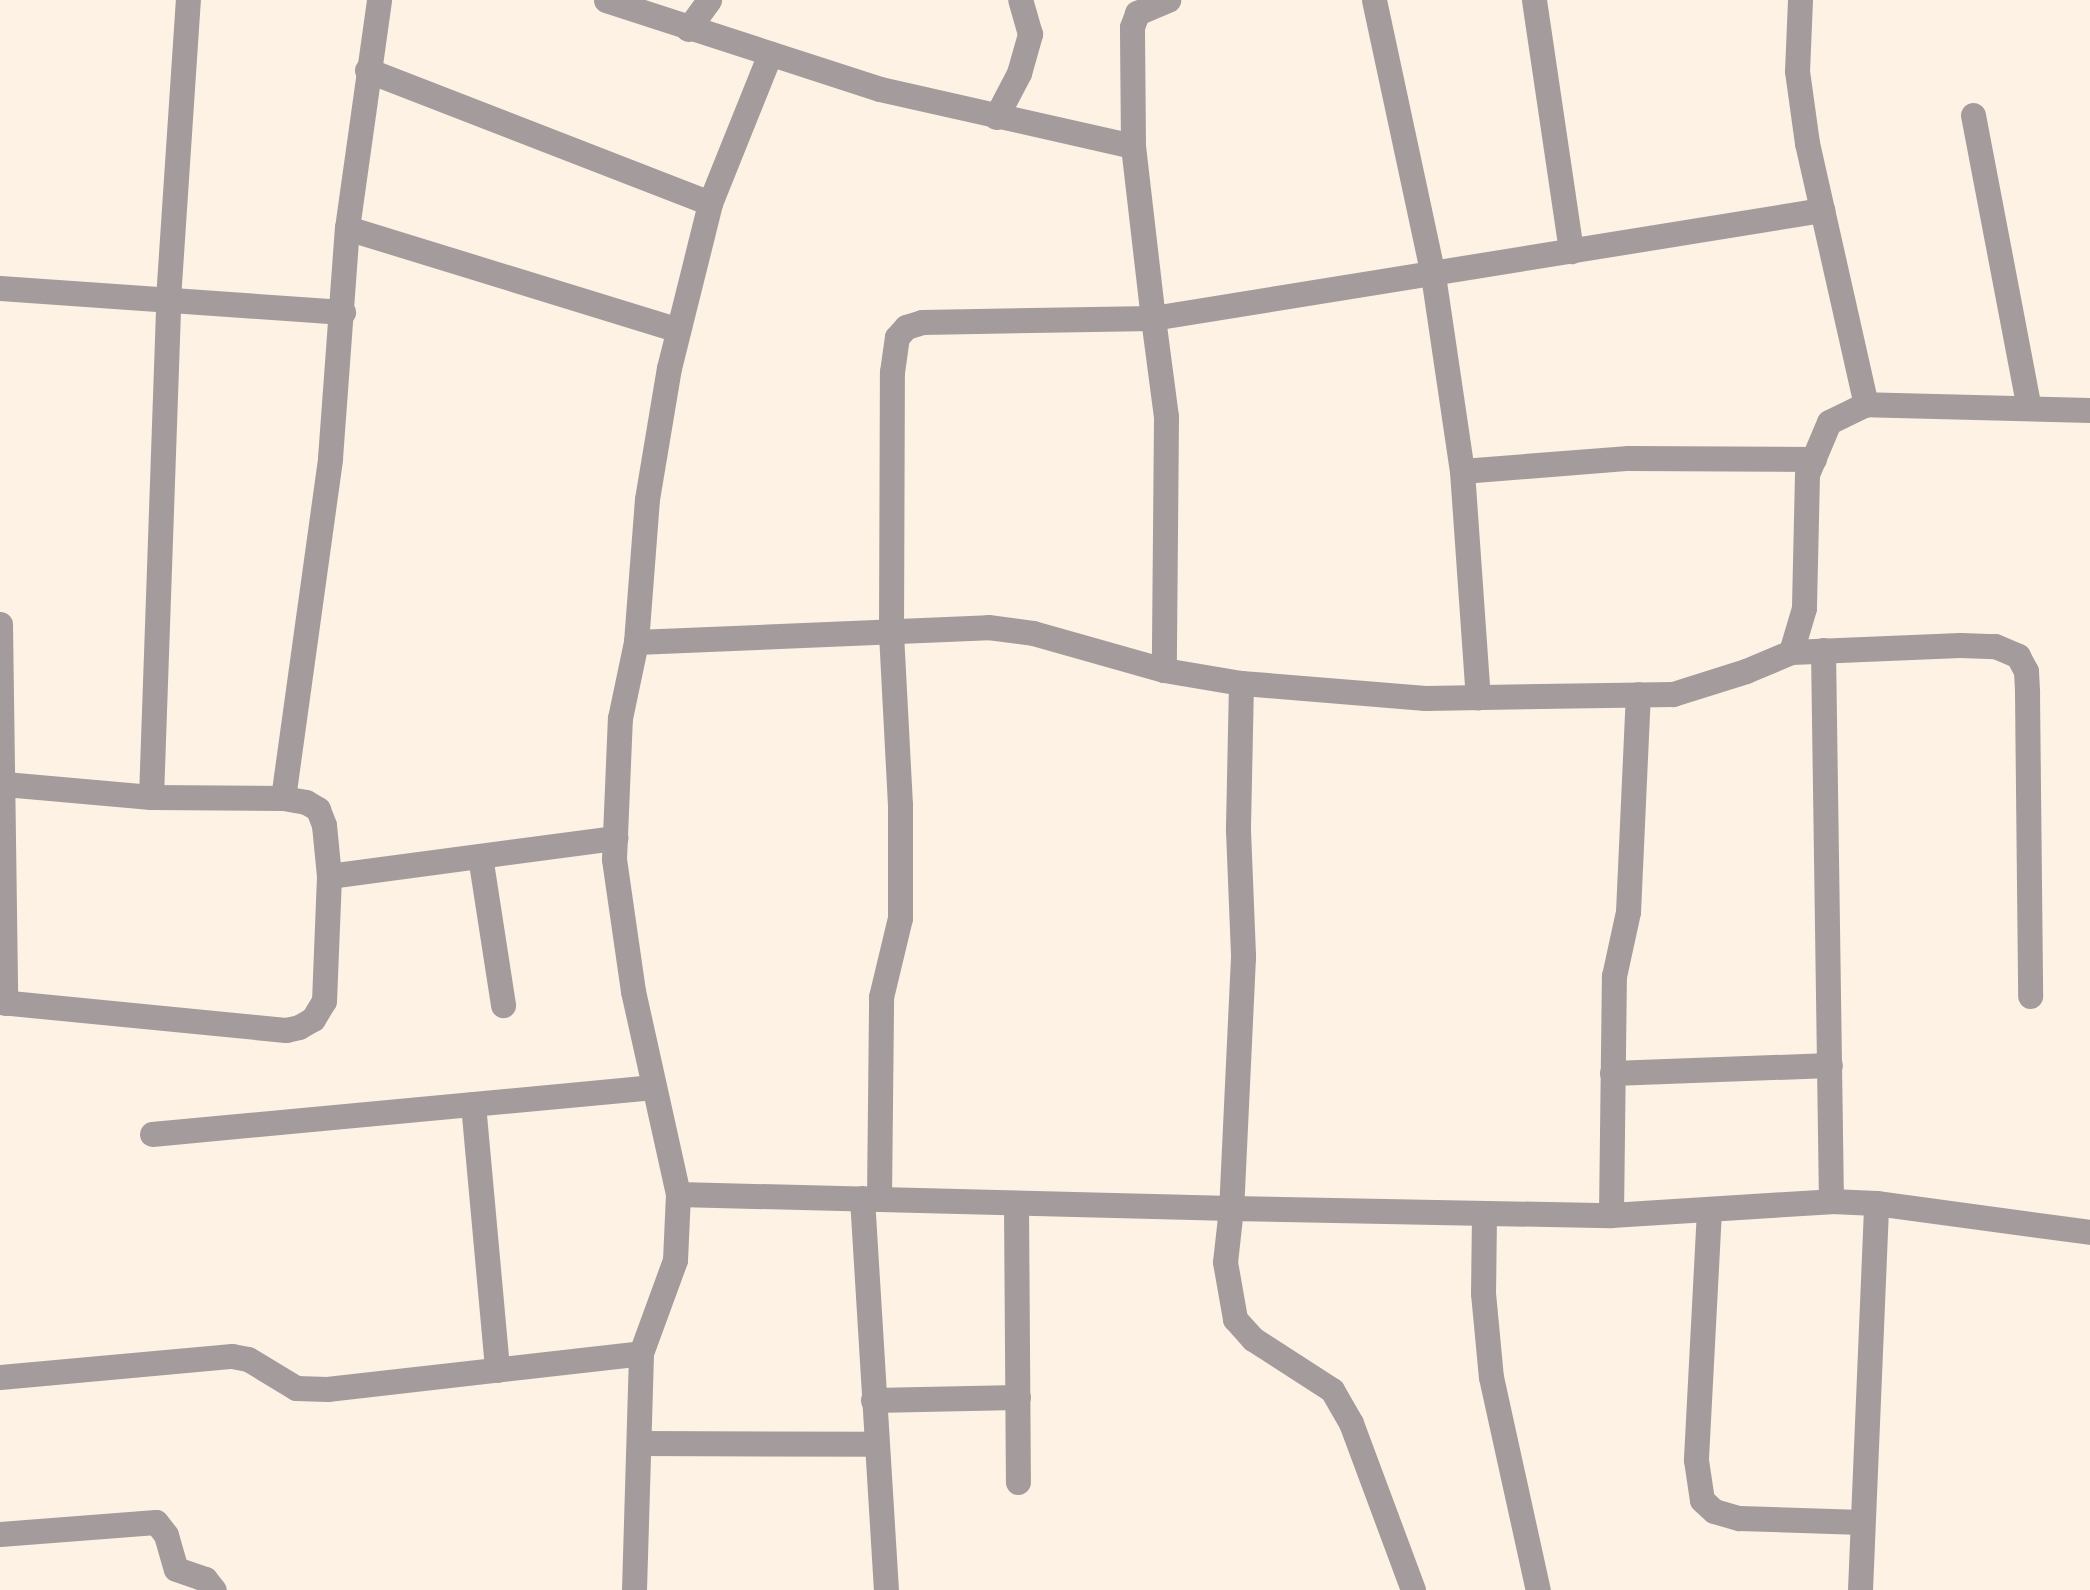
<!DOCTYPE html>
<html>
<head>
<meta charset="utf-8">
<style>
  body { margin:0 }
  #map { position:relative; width:2090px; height:1590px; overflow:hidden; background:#fdf2e3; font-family:"IBM Plex Sans",sans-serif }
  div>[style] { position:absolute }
  .minor>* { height:25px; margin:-12.5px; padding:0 12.5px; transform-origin:12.5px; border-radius:12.5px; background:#a49b9c }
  span { translate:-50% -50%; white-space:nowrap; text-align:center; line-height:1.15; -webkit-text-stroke:9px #fff; paint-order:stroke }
</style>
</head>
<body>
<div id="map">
  <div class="minor">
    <i style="left:606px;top:0;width:288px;rotate:18deg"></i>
    <i style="left:880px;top:89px;width:259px;rotate:12.7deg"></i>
    <i style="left:1133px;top:146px;width:173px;rotate:83.4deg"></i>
    <i style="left:1153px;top:318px;width:678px;rotate:-9.17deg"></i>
    <i style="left:1374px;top:0;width:281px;rotate:77.9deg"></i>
    <i style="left:1433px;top:275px;width:198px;rotate:81.6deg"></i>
    <i style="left:1462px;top:471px;width:227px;rotate:86deg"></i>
    <i style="left:1534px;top:0;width:254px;rotate:81.6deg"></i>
    <i style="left:1800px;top:0;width:71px;rotate:92.4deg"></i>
    <i style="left:1797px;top:71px;width:73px;rotate:82.1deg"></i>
    <i style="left:1807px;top:143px;width:268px;rotate:77.3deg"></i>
    <i style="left:688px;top:29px;width:36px;rotate:-54deg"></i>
    <i style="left:367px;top:70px;width:368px;rotate:21.2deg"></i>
    <i style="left:1973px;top:115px;width:298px;rotate:79.2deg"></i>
    <i style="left:996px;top:117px;width:50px;rotate:-62.4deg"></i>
    <i style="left:1019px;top:73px;width:41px;rotate:-74.2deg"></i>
    <i style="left:1030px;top:34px;width:35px;rotate:-106deg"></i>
    <i style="left:1133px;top:146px;width:119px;rotate:-90.5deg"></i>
    <i style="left:1132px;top:27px;width:15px;rotate:-70deg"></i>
    <i style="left:1137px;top:13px;width:34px;rotate:-23deg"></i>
    <i style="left:347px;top:228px;width:346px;rotate:17.1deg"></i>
    <i style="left:0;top:288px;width:344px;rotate:4deg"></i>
    <i style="left:2090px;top:410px;width:224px;rotate:-178.5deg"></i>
    <i style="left:1866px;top:404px;width:41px;rotate:154.1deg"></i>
    <i style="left:1829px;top:422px;width:56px;rotate:112.9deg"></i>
    <i style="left:1807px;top:474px;width:134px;rotate:91.3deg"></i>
    <i style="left:1804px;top:608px;width:46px;rotate:106.5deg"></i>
    <i style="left:1791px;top:652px;width:49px;rotate:157.1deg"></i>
    <i style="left:1746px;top:671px;width:77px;rotate:162.5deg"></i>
    <i style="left:1673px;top:694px;width:248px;rotate:179.1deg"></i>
    <i style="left:1425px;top:698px;width:185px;rotate:-175.3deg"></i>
    <i style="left:1241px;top:683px;width:147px;rotate:91.2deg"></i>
    <i style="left:1238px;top:830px;width:127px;rotate:87.7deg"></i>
    <i style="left:1243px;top:957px;width:251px;rotate:92.7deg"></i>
    <i style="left:1231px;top:1208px;width:380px;rotate:1.1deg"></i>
    <i style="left:1611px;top:1215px;width:220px;rotate:-3.6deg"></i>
    <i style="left:1831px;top:1201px;width:45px;rotate:2.5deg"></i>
    <i style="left:1876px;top:1203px;width:216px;rotate:7.7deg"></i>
    <i style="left:1462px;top:471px;width:167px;rotate:-4.5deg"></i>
    <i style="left:1628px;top:458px;width:186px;rotate:0.3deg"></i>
    <i style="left:0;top:624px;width:379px;rotate:89.2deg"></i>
    <i style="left:636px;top:642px;width:143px;rotate:-85.6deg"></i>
    <i style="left:647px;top:499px;width:133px;rotate:-80.5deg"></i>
    <i style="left:669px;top:368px;width:170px;rotate:-76deg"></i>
    <i style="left:710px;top:203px;width:161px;rotate:-68.1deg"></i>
    <i style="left:1823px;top:650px;width:551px;rotate:89.17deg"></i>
    <i style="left:1791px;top:652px;width:169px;rotate:-2.4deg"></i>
    <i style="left:1960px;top:645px;width:35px;rotate:2deg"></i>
    <i style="left:1995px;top:646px;width:25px;rotate:23deg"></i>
    <i style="left:2018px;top:656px;width:17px;rotate:62deg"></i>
    <i style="left:2026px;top:671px;width:22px;rotate:87deg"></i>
    <i style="left:2027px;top:693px;width:303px;rotate:89.4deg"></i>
    <i style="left:151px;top:797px;width:498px;rotate:-88deg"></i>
    <i style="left:168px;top:299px;width:300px;rotate:-86.2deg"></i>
    <i style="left:283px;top:798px;width:343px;rotate:-82.1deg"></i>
    <i style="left:330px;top:458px;width:231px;rotate:-85.8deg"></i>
    <i style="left:347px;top:228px;width:230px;rotate:-82deg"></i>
    <i style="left:480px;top:856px;width:151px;rotate:81.2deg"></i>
    <i style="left:329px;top:876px;width:289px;rotate:-7.6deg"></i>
    <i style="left:0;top:1002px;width:287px;rotate:5.6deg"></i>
    <i style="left:286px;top:1030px;width:13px;rotate:-13deg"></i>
    <i style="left:299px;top:1027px;width:16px;rotate:-30deg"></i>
    <i style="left:313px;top:1019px;width:21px;rotate:-59deg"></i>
    <i style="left:324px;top:1001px;width:125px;rotate:-87.7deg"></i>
    <i style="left:329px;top:876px;width:51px;rotate:-95.6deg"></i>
    <i style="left:324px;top:825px;width:17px;rotate:-111deg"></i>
    <i style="left:318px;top:809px;width:14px;rotate:-150deg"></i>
    <i style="left:306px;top:802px;width:23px;rotate:-170deg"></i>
    <i style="left:283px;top:798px;width:132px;rotate:-179.6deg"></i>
    <i style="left:151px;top:797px;width:147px;rotate:-174.9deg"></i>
    <i style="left:1612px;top:1073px;width:218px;rotate:-2.1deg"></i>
    <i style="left:473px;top:1104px;width:267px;rotate:84.8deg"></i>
    <i style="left:152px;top:1134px;width:504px;rotate:-5.35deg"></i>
    <i style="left:678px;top:1194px;width:208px;rotate:-102.5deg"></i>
    <i style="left:633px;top:991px;width:133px;rotate:-98.2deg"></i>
    <i style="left:614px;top:859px;width:141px;rotate:-87.6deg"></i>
    <i style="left:620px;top:718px;width:78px;rotate:-78.1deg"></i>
    <i style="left:636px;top:642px;width:352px;rotate:-2.4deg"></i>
    <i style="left:988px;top:627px;width:45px;rotate:7.6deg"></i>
    <i style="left:1033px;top:633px;width:136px;rotate:15.8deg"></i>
    <i style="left:1164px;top:670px;width:78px;rotate:9.6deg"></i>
    <i style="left:862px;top:1198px;width:393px;rotate:86.5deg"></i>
    <i style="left:879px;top:1199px;width:202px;rotate:-89.4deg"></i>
    <i style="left:881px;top:997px;width:81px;rotate:-76.5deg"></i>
    <i style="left:900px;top:918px;width:113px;rotate:-90deg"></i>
    <i style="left:900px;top:805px;width:171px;rotate:-93deg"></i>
    <i style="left:891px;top:634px;width:262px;rotate:-89.8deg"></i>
    <i style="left:892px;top:372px;width:35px;rotate:-82deg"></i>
    <i style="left:897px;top:337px;width:13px;rotate:-48deg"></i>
    <i style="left:906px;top:327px;width:17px;rotate:-17deg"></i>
    <i style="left:922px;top:322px;width:231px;rotate:-1deg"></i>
    <i style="left:1153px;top:318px;width:100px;rotate:82.5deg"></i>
    <i style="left:1166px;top:417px;width:253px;rotate:90.5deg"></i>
    <i style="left:1016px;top:1205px;width:277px;rotate:89.6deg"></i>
    <i style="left:1709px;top:1210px;width:250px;rotate:93deg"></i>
    <i style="left:1696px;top:1460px;width:40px;rotate:81.5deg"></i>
    <i style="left:1702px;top:1500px;width:16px;rotate:43deg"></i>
    <i style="left:1714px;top:1511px;width:26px;rotate:16deg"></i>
    <i style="left:1739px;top:1518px;width:123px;rotate:1.9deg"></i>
    <i style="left:1484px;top:1214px;width:79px;rotate:90.7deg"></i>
    <i style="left:1483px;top:1293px;width:84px;rotate:84.6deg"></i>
    <i style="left:1491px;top:1377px;width:218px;rotate:77.6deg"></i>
    <i style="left:1611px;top:1215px;width:239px;rotate:-89.3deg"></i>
    <i style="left:1614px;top:976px;width:66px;rotate:-77.7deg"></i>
    <i style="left:1628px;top:912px;width:218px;rotate:-87.4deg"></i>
    <i style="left:0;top:1377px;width:233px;rotate:-5.2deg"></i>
    <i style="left:232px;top:1356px;width:16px;rotate:11deg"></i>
    <i style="left:248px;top:1359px;width:56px;rotate:31.1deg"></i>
    <i style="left:296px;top:1388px;width:31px;rotate:2deg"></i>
    <i style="left:327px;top:1389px;width:316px;rotate:-6.5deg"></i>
    <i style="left:873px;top:1400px;width:145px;rotate:-1.2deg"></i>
    <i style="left:639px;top:1443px;width:236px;rotate:0.2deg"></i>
    <i style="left:0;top:1534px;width:156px;rotate:-4.4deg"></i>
    <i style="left:156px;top:1522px;width:16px;rotate:52deg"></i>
    <i style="left:166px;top:1535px;width:35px;rotate:74deg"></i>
    <i style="left:176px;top:1569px;width:31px;rotate:19deg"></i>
    <i style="left:205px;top:1579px;width:14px;rotate:51deg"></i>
    <i style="left:634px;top:1590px;width:237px;rotate:-88.3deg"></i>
    <i style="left:641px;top:1353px;width:99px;rotate:-69.9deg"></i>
    <i style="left:675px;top:1260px;width:66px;rotate:-87.4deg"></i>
    <i style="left:678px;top:1194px;width:553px;rotate:1.45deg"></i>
    <i style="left:1231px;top:1208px;width:54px;rotate:96.3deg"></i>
    <i style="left:1225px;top:1262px;width:58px;rotate:80deg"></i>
    <i style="left:1235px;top:1319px;width:27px;rotate:48deg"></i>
    <i style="left:1253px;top:1339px;width:94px;rotate:32.8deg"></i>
    <i style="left:1332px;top:1390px;width:38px;rotate:60deg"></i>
    <i style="left:1351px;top:1423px;width:178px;rotate:69.6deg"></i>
    <i style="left:1860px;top:1590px;width:387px;rotate:-87.6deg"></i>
  </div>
</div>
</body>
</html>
